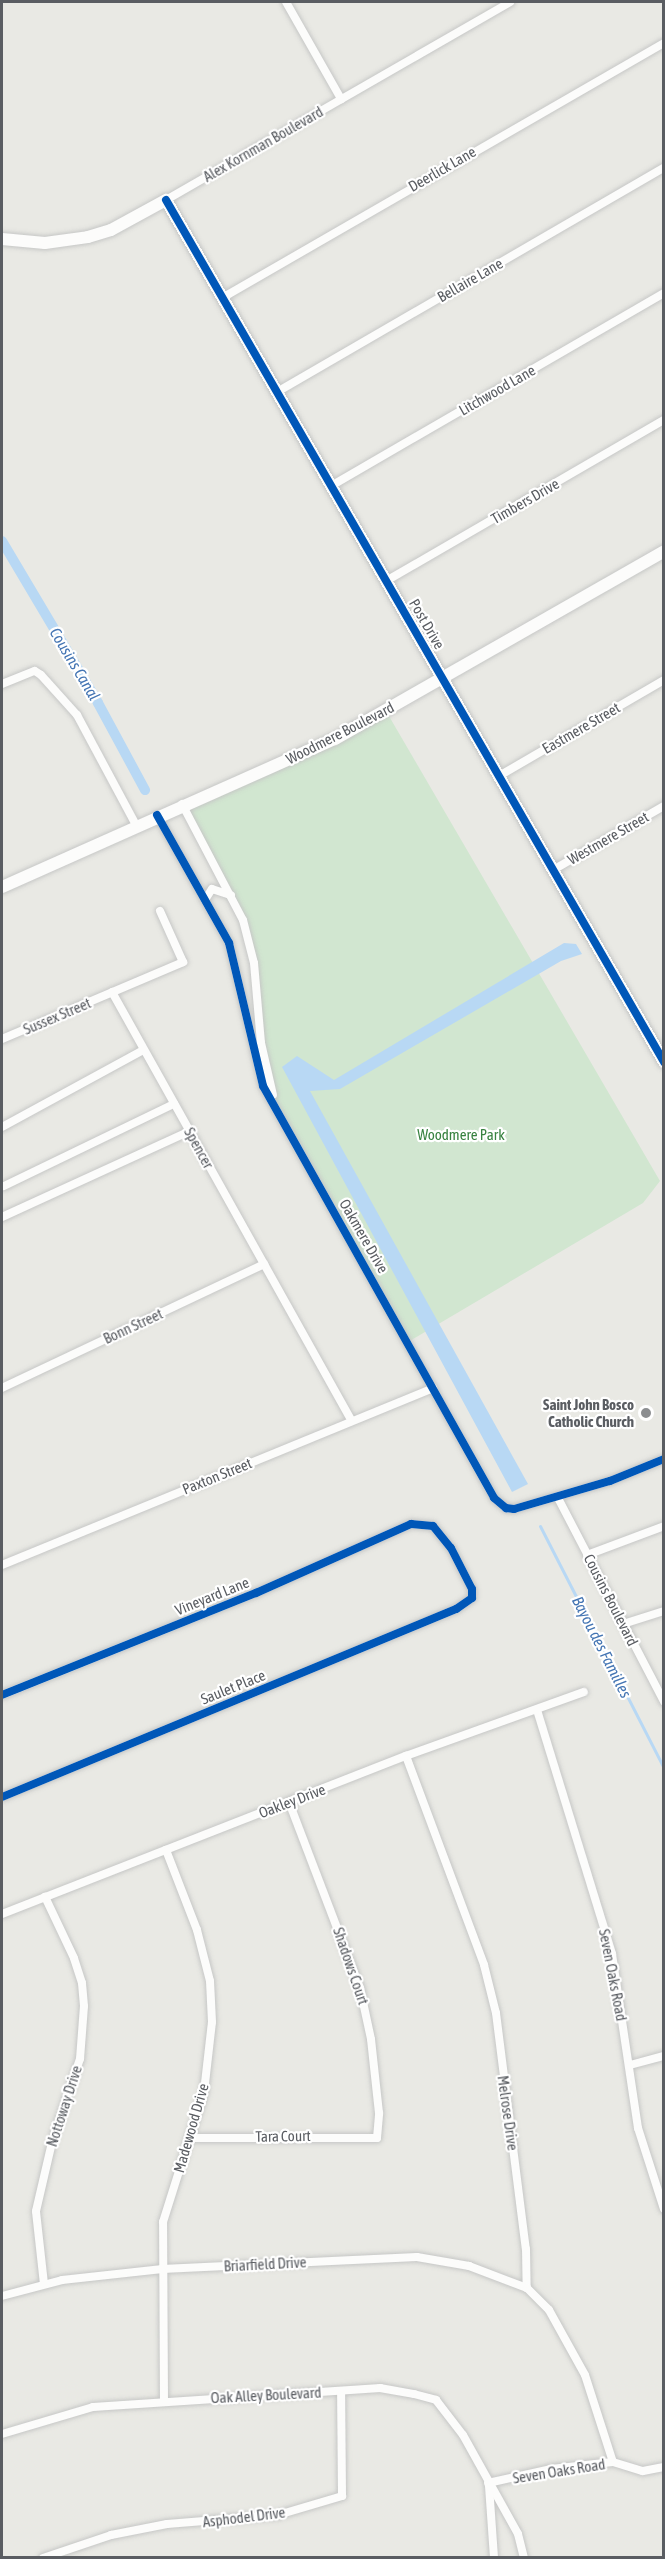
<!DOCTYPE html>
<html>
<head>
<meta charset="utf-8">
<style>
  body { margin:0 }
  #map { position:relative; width:665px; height:2559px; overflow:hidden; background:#e9e9e4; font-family:"Asap Condensed",sans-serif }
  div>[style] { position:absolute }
  .green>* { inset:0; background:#d1e6d0 }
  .water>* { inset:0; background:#b8d8f4 }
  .stream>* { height:3px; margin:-1.5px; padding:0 1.5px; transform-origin:1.5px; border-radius:1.5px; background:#b8d8f4 }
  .canal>* { height:10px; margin:-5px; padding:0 5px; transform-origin:5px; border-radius:5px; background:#b8d8f4 }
  .roads { filter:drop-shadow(0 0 2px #c6c7c6) drop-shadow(0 0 2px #c6c7c6) }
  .street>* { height:8px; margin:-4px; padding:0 4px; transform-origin:4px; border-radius:4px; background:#fcfcfb }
  .secondary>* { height:12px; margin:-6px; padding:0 6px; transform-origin:6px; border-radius:6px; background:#fcfcfb }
  .cycleway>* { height:8px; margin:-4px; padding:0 4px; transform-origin:4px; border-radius:4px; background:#0057b8 }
  .dots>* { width:16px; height:16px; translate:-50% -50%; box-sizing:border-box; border:3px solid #fff; border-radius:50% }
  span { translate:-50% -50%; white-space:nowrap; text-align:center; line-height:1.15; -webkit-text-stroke:4.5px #fff; paint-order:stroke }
  .street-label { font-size:15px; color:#5a5d62 }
  .park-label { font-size:15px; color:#388240 }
  .poi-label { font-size:15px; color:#5a5d62; font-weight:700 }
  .right { translate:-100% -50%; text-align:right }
  .water-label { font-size:16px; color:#4475b3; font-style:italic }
  .frame { position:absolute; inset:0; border:3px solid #5a5d62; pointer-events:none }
</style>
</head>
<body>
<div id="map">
  <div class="green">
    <i style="clip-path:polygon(386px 711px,660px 1181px,643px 1203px,408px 1342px,276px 1107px,269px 1083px,249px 941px,182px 804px)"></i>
  </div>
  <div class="water">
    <i style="clip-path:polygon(564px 943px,576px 944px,582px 954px,561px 961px,340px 1089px,310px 1091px,528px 1484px,512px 1492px,282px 1067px,297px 1056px,334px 1080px)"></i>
  </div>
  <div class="stream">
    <i style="left:540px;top:1526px;width:272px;rotate:62.9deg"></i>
  </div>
  <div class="canal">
    <i style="left:2px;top:541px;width:188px;rotate:59.3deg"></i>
    <i style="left:98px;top:703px;width:99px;rotate:61.6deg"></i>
  </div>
  <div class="roads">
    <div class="street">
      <i style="left:286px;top:2px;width:112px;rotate:60.4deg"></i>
      <i style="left:166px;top:200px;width:397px;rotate:-29.9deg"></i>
      <i style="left:222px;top:298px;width:510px;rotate:-29.98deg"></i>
      <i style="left:277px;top:392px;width:447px;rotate:-30.1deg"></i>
      <i style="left:331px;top:486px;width:385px;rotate:-30.1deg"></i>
      <i style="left:386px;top:581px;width:321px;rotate:-30.1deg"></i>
      <i style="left:2px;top:684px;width:35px;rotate:-22deg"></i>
      <i style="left:35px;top:671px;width:7px;rotate:34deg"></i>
      <i style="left:41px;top:675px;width:54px;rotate:48deg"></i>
      <i style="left:77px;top:715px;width:125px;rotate:61.8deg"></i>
      <i style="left:499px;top:776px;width:191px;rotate:-30.2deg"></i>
      <i style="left:182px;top:804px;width:131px;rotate:62.3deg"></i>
      <i style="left:243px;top:920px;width:44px;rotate:75.7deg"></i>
      <i style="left:254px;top:963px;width:80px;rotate:85deg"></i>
      <i style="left:261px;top:1043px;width:53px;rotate:77deg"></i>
      <i style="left:157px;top:815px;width:147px;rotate:60.6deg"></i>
      <i style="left:229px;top:943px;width:147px;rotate:76.6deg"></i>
      <i style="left:263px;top:1086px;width:472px;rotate:60.7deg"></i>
      <i style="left:494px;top:1498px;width:16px;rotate:40deg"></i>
      <i style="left:506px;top:1508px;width:8px;rotate:7deg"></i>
      <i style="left:514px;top:1509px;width:100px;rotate:-16.3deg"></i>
      <i style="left:610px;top:1481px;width:58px;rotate:-22.2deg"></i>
      <i style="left:553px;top:870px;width:128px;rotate:-30deg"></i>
      <i style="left:205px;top:900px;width:13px;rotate:-58deg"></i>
      <i style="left:212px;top:889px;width:20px;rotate:18deg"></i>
      <i style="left:112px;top:992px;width:490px;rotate:60.8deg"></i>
      <i style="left:2px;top:1039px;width:197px;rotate:-23deg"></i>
      <i style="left:183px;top:962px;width:56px;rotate:-114.3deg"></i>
      <i style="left:2px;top:1127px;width:161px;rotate:-28.6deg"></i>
      <i style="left:4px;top:1186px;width:189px;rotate:-25.8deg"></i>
      <i style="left:2px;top:1217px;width:207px;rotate:-24.6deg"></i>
      <i style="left:2px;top:1388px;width:290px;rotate:-25.3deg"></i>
      <i style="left:558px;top:1498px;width:230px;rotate:62.5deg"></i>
      <i style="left:587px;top:1555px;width:82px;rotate:-20.6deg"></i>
      <i style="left:2px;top:1565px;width:466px;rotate:-22.3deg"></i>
      <i style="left:623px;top:1624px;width:43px;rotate:-17.6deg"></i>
      <i style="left:2px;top:1695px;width:274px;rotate:-21.9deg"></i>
      <i style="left:256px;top:1593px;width:170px;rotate:-24deg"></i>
      <i style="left:411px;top:1524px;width:22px;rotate:5deg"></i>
      <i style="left:433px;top:1526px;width:28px;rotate:51deg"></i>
      <i style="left:451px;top:1548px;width:46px;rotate:62.9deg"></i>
      <i style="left:472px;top:1589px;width:9px;rotate:90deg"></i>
      <i style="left:472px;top:1598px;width:19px;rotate:145deg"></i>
      <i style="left:456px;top:1609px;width:491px;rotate:157.5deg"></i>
      <i style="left:537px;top:1710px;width:255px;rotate:72.9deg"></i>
      <i style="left:612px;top:1954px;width:176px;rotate:81.5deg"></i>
      <i style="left:638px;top:2128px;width:85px;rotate:72.2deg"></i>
      <i style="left:406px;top:1756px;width:223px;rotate:69.5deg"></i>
      <i style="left:484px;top:1965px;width:49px;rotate:76deg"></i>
      <i style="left:496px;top:2013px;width:238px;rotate:82.8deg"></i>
      <i style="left:526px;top:2249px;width:39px;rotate:89deg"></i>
      <i style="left:2px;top:1914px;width:434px;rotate:-21.4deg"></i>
      <i style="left:406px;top:1756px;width:189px;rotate:-19.8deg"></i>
      <i style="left:630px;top:2065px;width:35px;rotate:-15deg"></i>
      <i style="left:189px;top:2138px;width:188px"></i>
      <i style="left:377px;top:2138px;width:25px;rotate:-85deg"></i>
      <i style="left:379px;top:2113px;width:74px;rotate:-96.2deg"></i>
      <i style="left:371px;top:2039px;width:52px;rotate:-102.2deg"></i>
      <i style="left:360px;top:1988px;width:199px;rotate:-110.9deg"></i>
      <i style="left:44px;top:2284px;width:73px;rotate:-96.3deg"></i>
      <i style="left:36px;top:2211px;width:71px;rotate:-76.9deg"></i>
      <i style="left:52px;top:2142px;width:88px;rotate:-71.4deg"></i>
      <i style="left:80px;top:2059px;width:53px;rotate:-85.7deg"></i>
      <i style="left:84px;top:2006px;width:23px;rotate:-95deg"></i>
      <i style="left:82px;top:1983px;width:26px;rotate:-108deg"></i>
      <i style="left:74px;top:1958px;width:68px;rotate:-115.4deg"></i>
      <i style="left:2px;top:2296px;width:62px;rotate:-14.9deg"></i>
      <i style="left:62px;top:2280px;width:101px;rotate:-6.3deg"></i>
      <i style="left:162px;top:2269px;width:255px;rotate:-2.7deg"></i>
      <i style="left:417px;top:2257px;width:53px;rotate:9.8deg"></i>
      <i style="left:469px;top:2266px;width:62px;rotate:20.8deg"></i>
      <i style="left:527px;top:2288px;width:31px;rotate:45deg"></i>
      <i style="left:549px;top:2310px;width:74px;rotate:61deg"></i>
      <i style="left:585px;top:2375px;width:91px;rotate:72.2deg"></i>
      <i style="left:164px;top:2402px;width:180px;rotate:-90.3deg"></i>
      <i style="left:163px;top:2222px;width:136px;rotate:-72.5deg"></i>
      <i style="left:204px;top:2092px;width:70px;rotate:-83.5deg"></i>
      <i style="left:212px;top:2022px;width:41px;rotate:-92.8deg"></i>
      <i style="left:210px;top:1981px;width:53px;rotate:-104.3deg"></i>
      <i style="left:197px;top:1930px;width:86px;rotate:-111.2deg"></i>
      <i style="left:2px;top:2434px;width:95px;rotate:-16.5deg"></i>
      <i style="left:93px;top:2407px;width:288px;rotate:-3.8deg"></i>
      <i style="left:380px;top:2388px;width:35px;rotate:10deg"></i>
      <i style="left:414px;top:2394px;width:23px;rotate:15deg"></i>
      <i style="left:436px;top:2400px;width:44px;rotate:52.4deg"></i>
      <i style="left:463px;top:2435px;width:113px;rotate:60.9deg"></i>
      <i style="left:518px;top:2534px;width:25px;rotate:76deg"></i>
      <i style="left:488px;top:2483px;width:65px;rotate:-12.5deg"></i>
      <i style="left:551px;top:2469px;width:62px;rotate:-6.4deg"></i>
      <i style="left:613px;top:2462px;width:31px;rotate:17deg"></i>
      <i style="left:643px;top:2471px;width:21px;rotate:-11deg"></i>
      <i style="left:489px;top:2486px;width:72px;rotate:86deg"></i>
      <i style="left:43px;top:2558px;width:72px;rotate:-18.7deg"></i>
      <i style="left:111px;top:2535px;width:57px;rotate:-11.1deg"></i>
      <i style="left:167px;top:2524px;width:111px;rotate:-4.6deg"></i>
      <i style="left:278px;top:2515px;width:67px;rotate:-16.5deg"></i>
      <i style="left:342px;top:2496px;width:105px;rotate:-90.5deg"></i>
    </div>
    <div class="secondary">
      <i style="left:2px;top:239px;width:43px;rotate:5.3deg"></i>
      <i style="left:45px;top:243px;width:43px;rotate:-7.9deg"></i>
      <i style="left:88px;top:237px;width:24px;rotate:-17deg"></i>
      <i style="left:111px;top:230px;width:63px;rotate:-28.6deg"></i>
      <i style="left:166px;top:200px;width:996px;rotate:59.98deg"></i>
      <i style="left:2px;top:887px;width:364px;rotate:-24deg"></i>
      <i style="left:335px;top:739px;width:379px;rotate:-29.7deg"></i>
    </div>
  </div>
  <div class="cycleway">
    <i style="left:166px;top:200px;width:996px;rotate:59.98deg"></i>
    <i style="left:157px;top:815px;width:147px;rotate:60.6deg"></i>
    <i style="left:229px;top:943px;width:147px;rotate:76.6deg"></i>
    <i style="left:263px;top:1086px;width:472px;rotate:60.7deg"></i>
    <i style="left:494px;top:1498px;width:16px;rotate:40deg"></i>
    <i style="left:506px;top:1508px;width:8px;rotate:7deg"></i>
    <i style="left:514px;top:1509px;width:100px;rotate:-16.3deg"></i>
    <i style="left:610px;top:1481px;width:58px;rotate:-22.2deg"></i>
    <i style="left:2px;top:1695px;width:274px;rotate:-21.9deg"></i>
    <i style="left:256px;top:1593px;width:170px;rotate:-24deg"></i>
    <i style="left:411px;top:1524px;width:22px;rotate:5deg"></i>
    <i style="left:433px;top:1526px;width:28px;rotate:51deg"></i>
    <i style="left:451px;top:1548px;width:46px;rotate:62.9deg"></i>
    <i style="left:472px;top:1589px;width:9px;rotate:90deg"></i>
    <i style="left:472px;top:1598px;width:19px;rotate:145deg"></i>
    <i style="left:456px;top:1609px;width:491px;rotate:157.5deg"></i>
  </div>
  <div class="dots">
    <i style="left:646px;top:1413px;background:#8c8e90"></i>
  </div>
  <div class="street-label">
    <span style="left:263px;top:144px;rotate:-30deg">Alex Kornman Boulevard</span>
    <span style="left:442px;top:169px;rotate:-30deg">Deerlick Lane</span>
    <span style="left:470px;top:280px;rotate:-30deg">Bellaire Lane</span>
    <span style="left:497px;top:390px;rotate:-30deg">Litchwood Lane</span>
    <span style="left:525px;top:501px;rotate:-30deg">Timbers Drive</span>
    <span style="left:427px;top:624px;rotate:60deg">Post Drive</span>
    <span style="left:581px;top:728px;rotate:-30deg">Eastmere Street</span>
    <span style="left:340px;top:733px;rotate:-27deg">Woodmere Boulevard</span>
    <span style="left:608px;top:838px;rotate:-30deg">Westmere Street</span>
    <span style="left:57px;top:1016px;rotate:-23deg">Sussex Street</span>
    <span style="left:199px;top:1148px;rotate:61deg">Spencer</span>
    <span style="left:364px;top:1236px;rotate:60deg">Oakmere Drive</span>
    <span style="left:133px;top:1326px;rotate:-25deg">Bonn Street</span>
    <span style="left:217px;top:1476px;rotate:-22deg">Paxton Street</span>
    <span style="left:212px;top:1596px;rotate:-22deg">Vineyard Lane</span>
    <span style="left:611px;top:1600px;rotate:63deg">Cousins Boulevard</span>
    <span style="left:233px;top:1687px;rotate:-22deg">Saulet Place</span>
    <span style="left:292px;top:1801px;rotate:-21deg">Oakley Drive</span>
    <span style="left:351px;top:1966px;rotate:71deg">Shadows Court</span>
    <span style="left:613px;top:1975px;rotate:79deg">Seven Oaks Road</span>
    <span style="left:64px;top:2106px;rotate:-72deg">Nottoway Drive</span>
    <span style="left:508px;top:2113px;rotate:82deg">Melrose Drive</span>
    <span style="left:191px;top:2128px;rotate:-74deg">Madewood Drive</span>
    <span style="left:283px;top:2136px;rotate:-1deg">Tara Court</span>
    <span style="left:265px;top:2264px;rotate:-3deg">Briarfield Drive</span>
    <span style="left:266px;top:2395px;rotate:-3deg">Oak Alley Boulevard</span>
    <span style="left:559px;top:2471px;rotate:-9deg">Seven Oaks Road</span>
    <span style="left:244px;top:2517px;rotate:-7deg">Asphodel Drive</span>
  </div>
  <div class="park-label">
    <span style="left:461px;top:1135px">Woodmere Park</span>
  </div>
  <div class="poi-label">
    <span class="right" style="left:634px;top:1413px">Saint John Bosco<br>Catholic Church</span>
  </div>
  <div class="water-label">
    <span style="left:75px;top:664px;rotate:59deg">Cousins Canal</span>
    <span style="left:602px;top:1647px;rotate:63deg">Bayou des Familles</span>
  </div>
  <div class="frame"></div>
</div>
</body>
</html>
